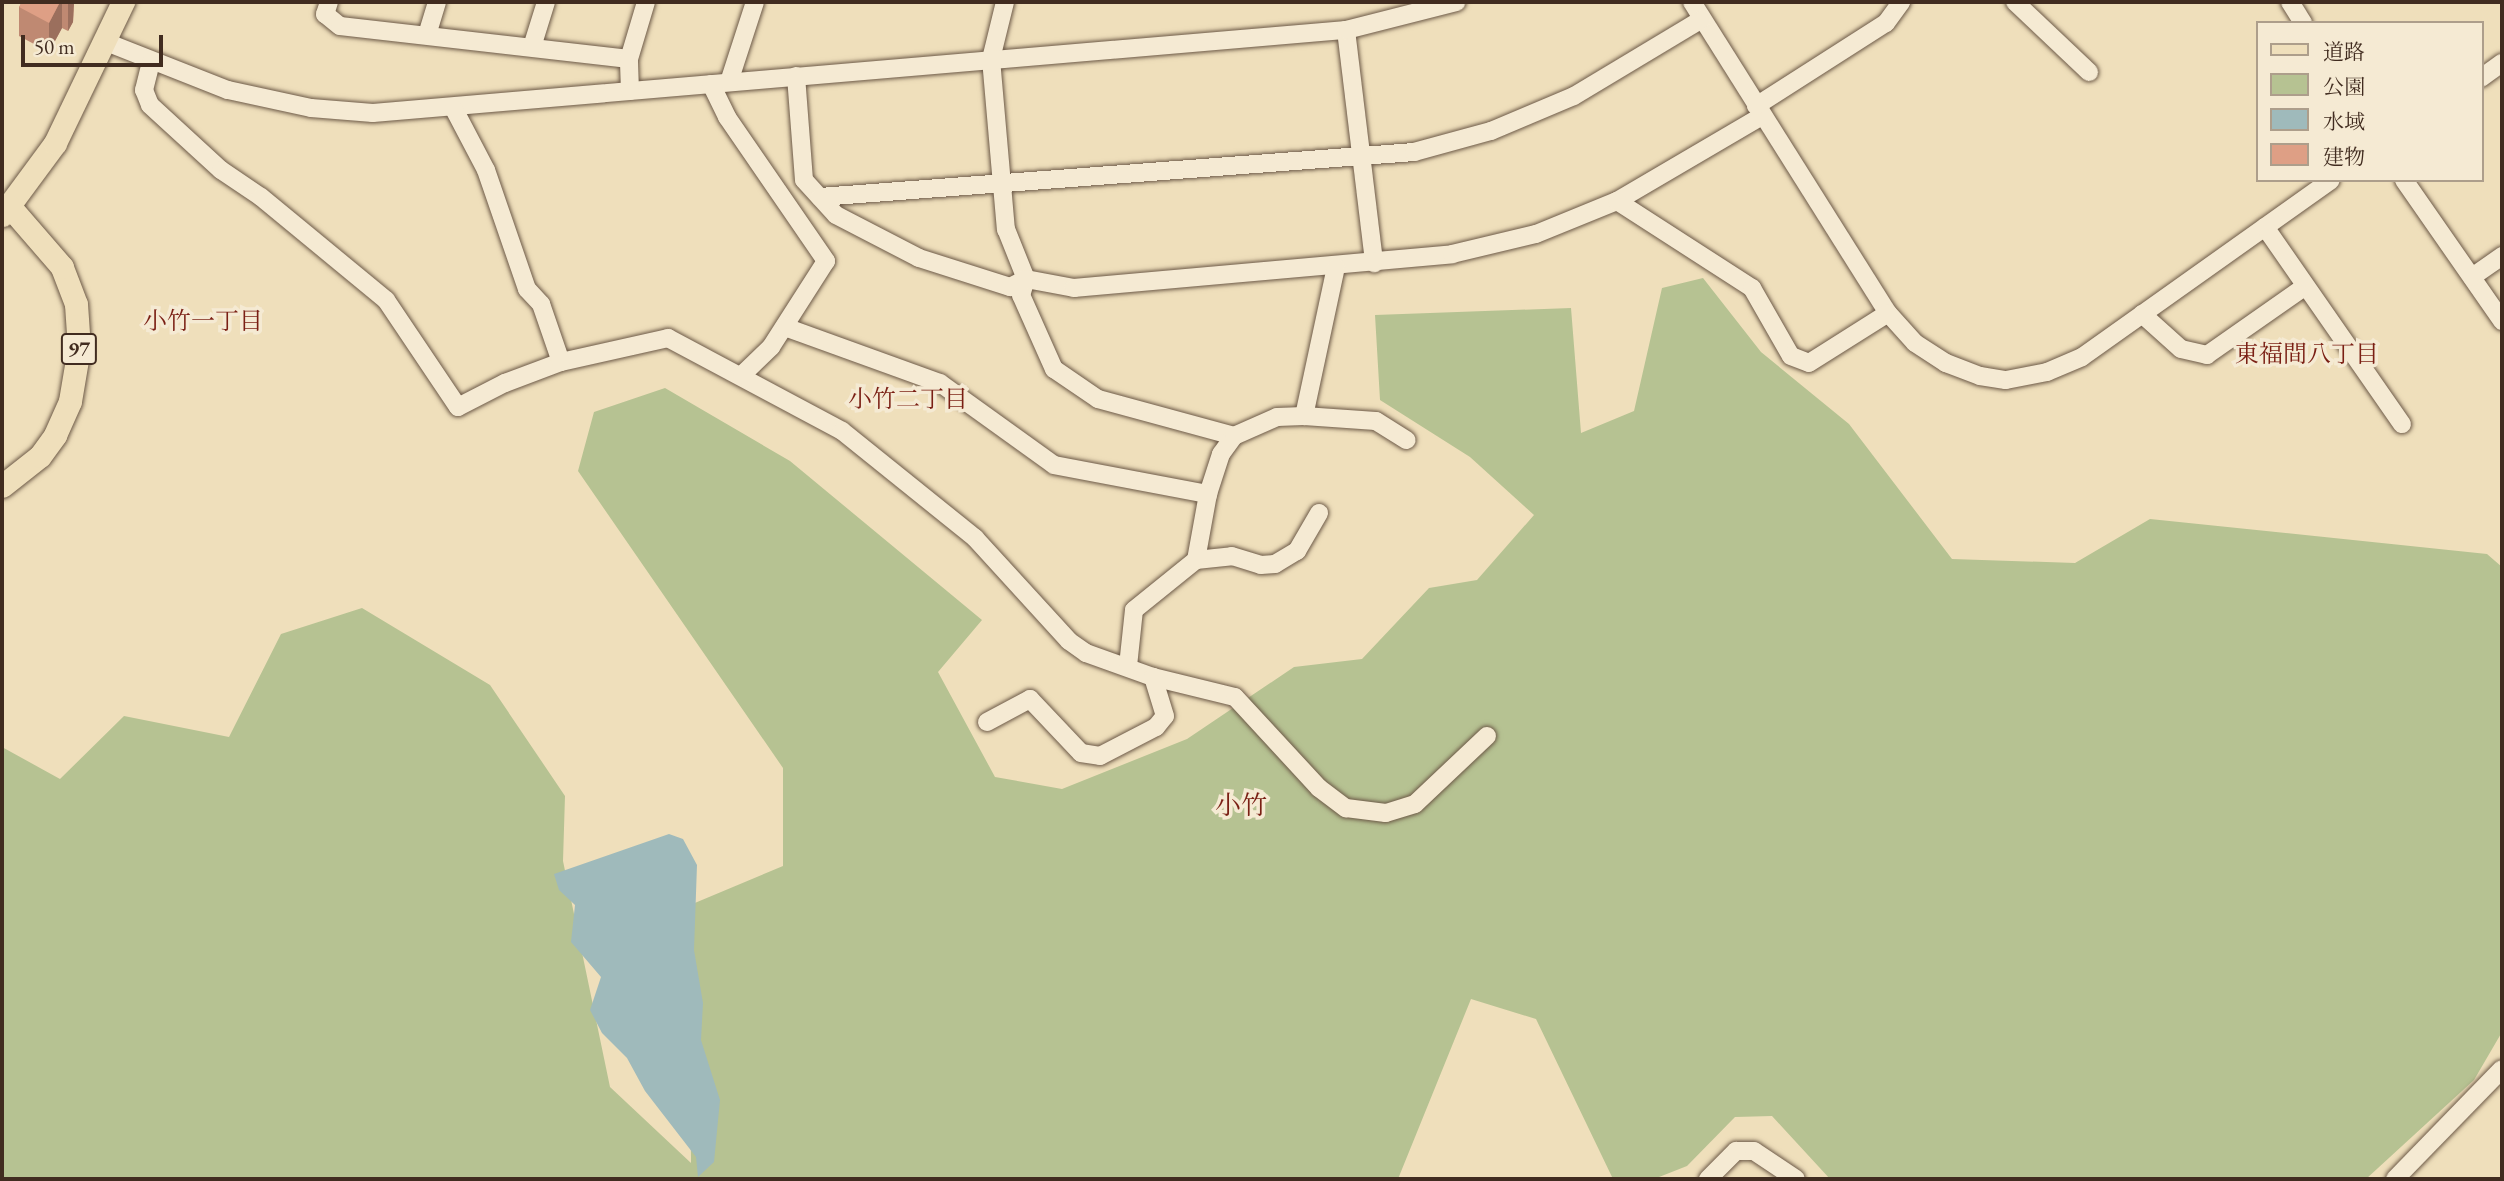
<!DOCTYPE html>
<html>
<head>
<meta charset="utf-8">
<style>
  body { margin:0 }
  #map { position:relative; width:2504px; height:1181px; overflow:hidden; background:#efdfbb; font-family:"EB Garamond","Noto Serif JP",serif }
  div>[style] { position:absolute }
  .green>* { inset:0; background:#b6c292 }
  .water>* { inset:0; background:#9fbabb }
  .roads { filter:drop-shadow(0 0 2px #6c5947) drop-shadow(0 0 2px #6c5947) }
  .minor>* { height:18px; margin:-9px; padding:0 9px; transform-origin:9px; border-radius:9px; background:#f5ead3 }
  .major>* { height:23px; margin:-11.5px; padding:0 11.5px; transform-origin:11.5px; border-radius:11.5px; background:#efdfbb }
  .wall>* { inset:0; background:#bf8972 }
  .shaded-wall>* { inset:0; background:#9b6f5d }
  .building>* { inset:0; background:#de9f85 }
  span { translate:-50% -50%; white-space:nowrap; text-align:center; line-height:1.15; -webkit-text-stroke:7px #f5ead3; paint-order:stroke }
  .shield-label span { padding:2px 5px; background:#f5ead3; border:2px solid; border-radius:5px; -webkit-text-stroke-width:0 }
  .shield-label { font-size:21px; color:#412c20; font-weight:700 }
  .neighbourhood-label { font-size:24px; color:#7a1f14 }
  .quarter-label { font-size:26px; color:#7a1f14 }
  .frame { position:absolute; inset:0; border:4px solid #412c20; pointer-events:none }
  .legend { position:absolute; left:2256px; top:21px; width:228px; height:161px; box-sizing:border-box; background:#f5ead3; border:2px solid #ad9e8b; margin:0; padding:9px 12px; list-style:none; font-size:21px; color:#412c20 }
  .legend li { display:flex; align-items:center; gap:14px; height:35px }
  .legend b { width:35px; border:2px solid #ad9e8b }
  .scale { position:absolute; left:21px; top:35px; width:142px; height:32px; box-sizing:border-box; border:4px solid #412c20; border-top:0; padding-left:9px; font-size:21px; line-height:24px; white-space:nowrap; color:#412c20; -webkit-text-stroke:5px #f5ead3; paint-order:stroke }
</style>
</head>
<body>
<div id="map">
  <div class="green">
    <i style="clip-path:polygon(1703px 278px,1761px 352px,1849px 424px,1952px 559px,2075px 563px,2150px 519px,2487px 554px,2502px 567px,2502px 1032px,2474px 1080px,2366px 1179px,1830px 1179px,1772px 1116px,1735px 1117px,1687px 1166px,1654px 1179px,1613px 1179px,1536px 1019px,1471px 999px,1398px 1179px,2px 1179px,2px 747px,60px 779px,124px 716px,229px 737px,281px 634px,362px 608px,490px 685px,565px 796px,563px 861px,610px 1087px,691px 1163px,690px 905px,783px 866px,783px 768px,578px 471px,594px 412px,665px 388px,790px 461px,982px 620px,938px 672px,995px 777px,1062px 789px,1187px 739px,1294px 667px,1362px 659px,1429px 588px,1477px 580px,1534px 515px,1470px 457px,1380px 400px,1375px 315px,1571px 308px,1581px 433px,1634px 411px,1662px 288px)"></i>
  </div>
  <div class="water">
    <i style="clip-path:polygon(669px 834px,683px 839px,697px 865px,694px 950px,703px 1003px,701px 1040px,720px 1100px,714px 1162px,698px 1177px,696px 1157px,645px 1091px,627px 1058px,602px 1033px,590px 1010px,601px 977px,571px 942px,575px 905px,559px 890px,554px 874px)"></i>
  </div>
  <div class="roads">
    <div class="minor">
      <i style="left:329px;top:2px;width:13px;rotate:108deg"></i>
      <i style="left:325px;top:14px;width:19px;rotate:39deg"></i>
      <i style="left:340px;top:26px;width:291px;rotate:6.5deg"></i>
      <i style="left:1005px;top:2px;width:59px;rotate:103.8deg"></i>
      <i style="left:991px;top:59px;width:171px;rotate:85deg"></i>
      <i style="left:1006px;top:229px;width:54px;rotate:68.2deg"></i>
      <i style="left:1026px;top:279px;width:17px;rotate:107deg"></i>
      <i style="left:1021px;top:295px;width:81px;rotate:66deg"></i>
      <i style="left:1054px;top:369px;width:53px;rotate:34.3deg"></i>
      <i style="left:1098px;top:399px;width:141px;rotate:15.2deg"></i>
      <i style="left:1692px;top:2px;width:368px;rotate:57.8deg"></i>
      <i style="left:1888px;top:313px;width:40px;rotate:48deg"></i>
      <i style="left:1915px;top:343px;width:37px;rotate:33deg"></i>
      <i style="left:1946px;top:363px;width:36px;rotate:21deg"></i>
      <i style="left:1980px;top:376px;width:26px;rotate:9deg"></i>
      <i style="left:2006px;top:380px;width:42px;rotate:-11deg"></i>
      <i style="left:2047px;top:372px;width:38px;rotate:-23deg"></i>
      <i style="left:2082px;top:357px;width:305px;rotate:-35.4deg"></i>
      <i style="left:2015px;top:2px;width:102px;rotate:43.4deg"></i>
      <i style="left:2290px;top:2px;width:25px;rotate:58deg"></i>
      <i style="left:1346px;top:30px;width:235px;rotate:83.1deg"></i>
      <i style="left:427px;top:35px;width:34px;rotate:-73deg"></i>
      <i style="left:106px;top:42px;width:131px;rotate:21.5deg"></i>
      <i style="left:228px;top:90px;width:85px;rotate:12.2deg"></i>
      <i style="left:311px;top:108px;width:62px;rotate:4.6deg"></i>
      <i style="left:373px;top:113px;width:977px;rotate:-4.88deg"></i>
      <i style="left:1346px;top:30px;width:114px;rotate:-14.2deg"></i>
      <i style="left:532px;top:47px;width:47px;rotate:-72.7deg"></i>
      <i style="left:151px;top:62px;width:29px;rotate:104deg"></i>
      <i style="left:144px;top:90px;width:16px;rotate:68deg"></i>
      <i style="left:150px;top:105px;width:96px;rotate:42.5deg"></i>
      <i style="left:221px;top:170px;width:48px;rotate:34deg"></i>
      <i style="left:261px;top:197px;width:162px;rotate:39.5deg"></i>
      <i style="left:386px;top:300px;width:129px;rotate:56.1deg"></i>
      <i style="left:458px;top:407px;width:53px;rotate:-27.1deg"></i>
      <i style="left:505px;top:383px;width:60px;rotate:-20.6deg"></i>
      <i style="left:561px;top:362px;width:110px;rotate:-12.6deg"></i>
      <i style="left:668px;top:338px;width:197px;rotate:28.1deg"></i>
      <i style="left:842px;top:431px;width:171px;rotate:38.8deg"></i>
      <i style="left:975px;top:538px;width:139px;rotate:47.6deg"></i>
      <i style="left:1069px;top:641px;width:21px;rotate:35deg"></i>
      <i style="left:1086px;top:653px;width:71px;rotate:19.7deg"></i>
      <i style="left:1153px;top:677px;width:84px;rotate:13.7deg"></i>
      <i style="left:1235px;top:697px;width:124px;rotate:47.3deg"></i>
      <i style="left:1319px;top:788px;width:34px;rotate:37deg"></i>
      <i style="left:1346px;top:808px;width:40px;rotate:7.1deg"></i>
      <i style="left:1386px;top:813px;width:30px;rotate:-17deg"></i>
      <i style="left:1415px;top:804px;width:99px;rotate:-43.4deg"></i>
      <i style="left:796px;top:76px;width:104px;rotate:85.6deg"></i>
      <i style="left:804px;top:180px;width:47px;rotate:47.6deg"></i>
      <i style="left:836px;top:215px;width:93px;rotate:27.4deg"></i>
      <i style="left:919px;top:258px;width:96px;rotate:17.7deg"></i>
      <i style="left:1010px;top:287px;width:18px;rotate:-27deg"></i>
      <i style="left:1026px;top:279px;width:49px;rotate:10.6deg"></i>
      <i style="left:1074px;top:288px;width:380px;rotate:-5.1deg"></i>
      <i style="left:1452px;top:254px;width:86px;rotate:-13.4deg"></i>
      <i style="left:1536px;top:234px;width:87px;rotate:-22.2deg"></i>
      <i style="left:1617px;top:201px;width:168px;rotate:-30.4deg"></i>
      <i style="left:2481px;top:78px;width:26px;rotate:-36deg"></i>
      <i style="left:729px;top:82px;width:84px;rotate:-72deg"></i>
      <i style="left:711px;top:84px;width:37px;rotate:64deg"></i>
      <i style="left:727px;top:117px;width:175px;rotate:55.5deg"></i>
      <i style="left:826px;top:261px;width:102px;rotate:122.6deg"></i>
      <i style="left:771px;top:347px;width:40px;rotate:136deg"></i>
      <i style="left:630px;top:91px;width:32px;rotate:-92deg"></i>
      <i style="left:629px;top:59px;width:59px;rotate:-73.4deg"></i>
      <i style="left:1756px;top:106px;width:154px;rotate:-32.6deg"></i>
      <i style="left:1886px;top:23px;width:26px;rotate:-54deg"></i>
      <i style="left:454px;top:109px;width:69px;rotate:62.3deg"></i>
      <i style="left:486px;top:170px;width:126px;rotate:71deg"></i>
      <i style="left:527px;top:289px;width:21px;rotate:47deg"></i>
      <i style="left:541px;top:304px;width:61px;rotate:71deg"></i>
      <i style="left:2404px;top:180px;width:172px;rotate:55.2deg"></i>
      <i style="left:820px;top:197px;width:596px;rotate:-4.33deg"></i>
      <i style="left:1414px;top:152px;width:80px;rotate:-15.3deg"></i>
      <i style="left:1491px;top:131px;width:90px;rotate:-22.9deg"></i>
      <i style="left:1574px;top:96px;width:149px;rotate:-31deg"></i>
      <i style="left:1617px;top:201px;width:161px;rotate:32.8deg"></i>
      <i style="left:1752px;top:288px;width:78px;rotate:60.2deg"></i>
      <i style="left:1791px;top:356px;width:19px;rotate:21deg"></i>
      <i style="left:1809px;top:363px;width:93px;rotate:-32.3deg"></i>
      <i style="left:2265px;top:227px;width:240px;rotate:55.2deg"></i>
      <i style="left:2472px;top:277px;width:37px;rotate:-35deg"></i>
      <i style="left:2142px;top:314px;width:52px;rotate:41.9deg"></i>
      <i style="left:2181px;top:349px;width:27px;rotate:13deg"></i>
      <i style="left:2207px;top:355px;width:118px;rotate:-35deg"></i>
      <i style="left:785px;top:327px;width:165px;rotate:19.9deg"></i>
      <i style="left:940px;top:383px;width:140px;rotate:35.7deg"></i>
      <i style="left:1054px;top:465px;width:157px;rotate:10.7deg"></i>
      <i style="left:1304px;top:416px;width:152px;rotate:-77.9deg"></i>
      <i style="left:1196px;top:560px;width:36px;rotate:-6deg"></i>
      <i style="left:1232px;top:556px;width:30px;rotate:17deg"></i>
      <i style="left:1261px;top:565px;width:14px;rotate:-4deg"></i>
      <i style="left:1275px;top:564px;width:26px;rotate:-31deg"></i>
      <i style="left:1297px;top:551px;width:44px;rotate:-59.9deg"></i>
      <i style="left:1128px;top:666px;width:56px;rotate:-83.9deg"></i>
      <i style="left:1134px;top:610px;width:80px;rotate:-38.9deg"></i>
      <i style="left:1196px;top:560px;width:67px;rotate:-79.7deg"></i>
      <i style="left:1208px;top:494px;width:42px;rotate:-72deg"></i>
      <i style="left:1221px;top:454px;width:22px;rotate:-54deg"></i>
      <i style="left:1234px;top:436px;width:47px;rotate:-23.8deg"></i>
      <i style="left:1277px;top:417px;width:27px;rotate:-2deg"></i>
      <i style="left:1304px;top:416px;width:72px;rotate:4deg"></i>
      <i style="left:1376px;top:421px;width:36px;rotate:32deg"></i>
      <i style="left:987px;top:722px;width:49px;rotate:-28.1deg"></i>
      <i style="left:1030px;top:699px;width:74px;rotate:46.6deg"></i>
      <i style="left:1081px;top:753px;width:19px;rotate:9deg"></i>
      <i style="left:1100px;top:756px;width:63px;rotate:-27.4deg"></i>
      <i style="left:1156px;top:727px;width:14px;rotate:-51deg"></i>
      <i style="left:1165px;top:716px;width:41px;rotate:-107.1deg"></i>
      <i style="left:1708px;top:1179px;width:40px;rotate:-45deg"></i>
      <i style="left:1736px;top:1151px;width:18px"></i>
      <i style="left:1754px;top:1151px;width:50px;rotate:33.7deg"></i>
      <i style="left:2395px;top:1179px;width:153px;rotate:-45.8deg"></i>
    </div>
    <div class="major">
      <i style="left:2px;top:215px;width:89px;rotate:-53.6deg"></i>
      <i style="left:55px;top:143px;width:157px;rotate:-64.3deg"></i>
      <i style="left:2px;top:486px;width:48px;rotate:-38.3deg"></i>
      <i style="left:40px;top:456px;width:26px;rotate:-54deg"></i>
      <i style="left:55px;top:435px;width:37px;rotate:-66deg"></i>
      <i style="left:70px;top:401px;width:54px;rotate:-80.4deg"></i>
      <i style="left:79px;top:348px;width:44px;rotate:-93.9deg"></i>
      <i style="left:76px;top:304px;width:40px;rotate:-111deg"></i>
      <i style="left:62px;top:267px;width:79px;rotate:-130.9deg"></i>
    </div>
  </div>
  <div class="wall">
    <i style="clip-path:polygon(22px 2px,74px 2px,73px 22px,68px 31px,62px 28px,49px 52px,19px 36px,19px 7px)"></i>
  </div>
  <div class="shaded-wall">
    <i style="clip-path:polygon(60px 2px,62px 2px,62px 28px,49px 52px,49px 23px)"></i>
    <i style="clip-path:polygon(68px 2px,74px 2px,73px 22px,68px 31px)"></i>
  </div>
  <div class="building">
    <i style="clip-path:polygon(22px 2px,60px 2px,49px 23px,19px 7px)"></i>
  </div>
  <div class="shield-label">
    <span style="left:79px;top:349px">97</span>
  </div>
  <div class="neighbourhood-label">
    <span style="left:203px;top:321px">小竹一丁目</span>
    <span style="left:2307px;top:354px">東福間八丁目</span>
    <span style="left:908px;top:399px">小竹二丁目</span>
  </div>
  <div class="quarter-label">
    <span style="left:1241px;top:806px">小竹</span>
  </div>
  <div class="frame"></div>
  <ul class="legend">
  <li><b style="height:9px;background:#efdfbb"></b>道路</li>
  <li><b style="height:19px;background:#b6c292"></b>公園</li>
  <li><b style="height:19px;background:#9fbabb"></b>水域</li>
  <li><b style="height:19px;background:#de9f85"></b>建物</li>
  </ul>
  <div class="scale">50 m</div>
</div>
</body>
</html>
